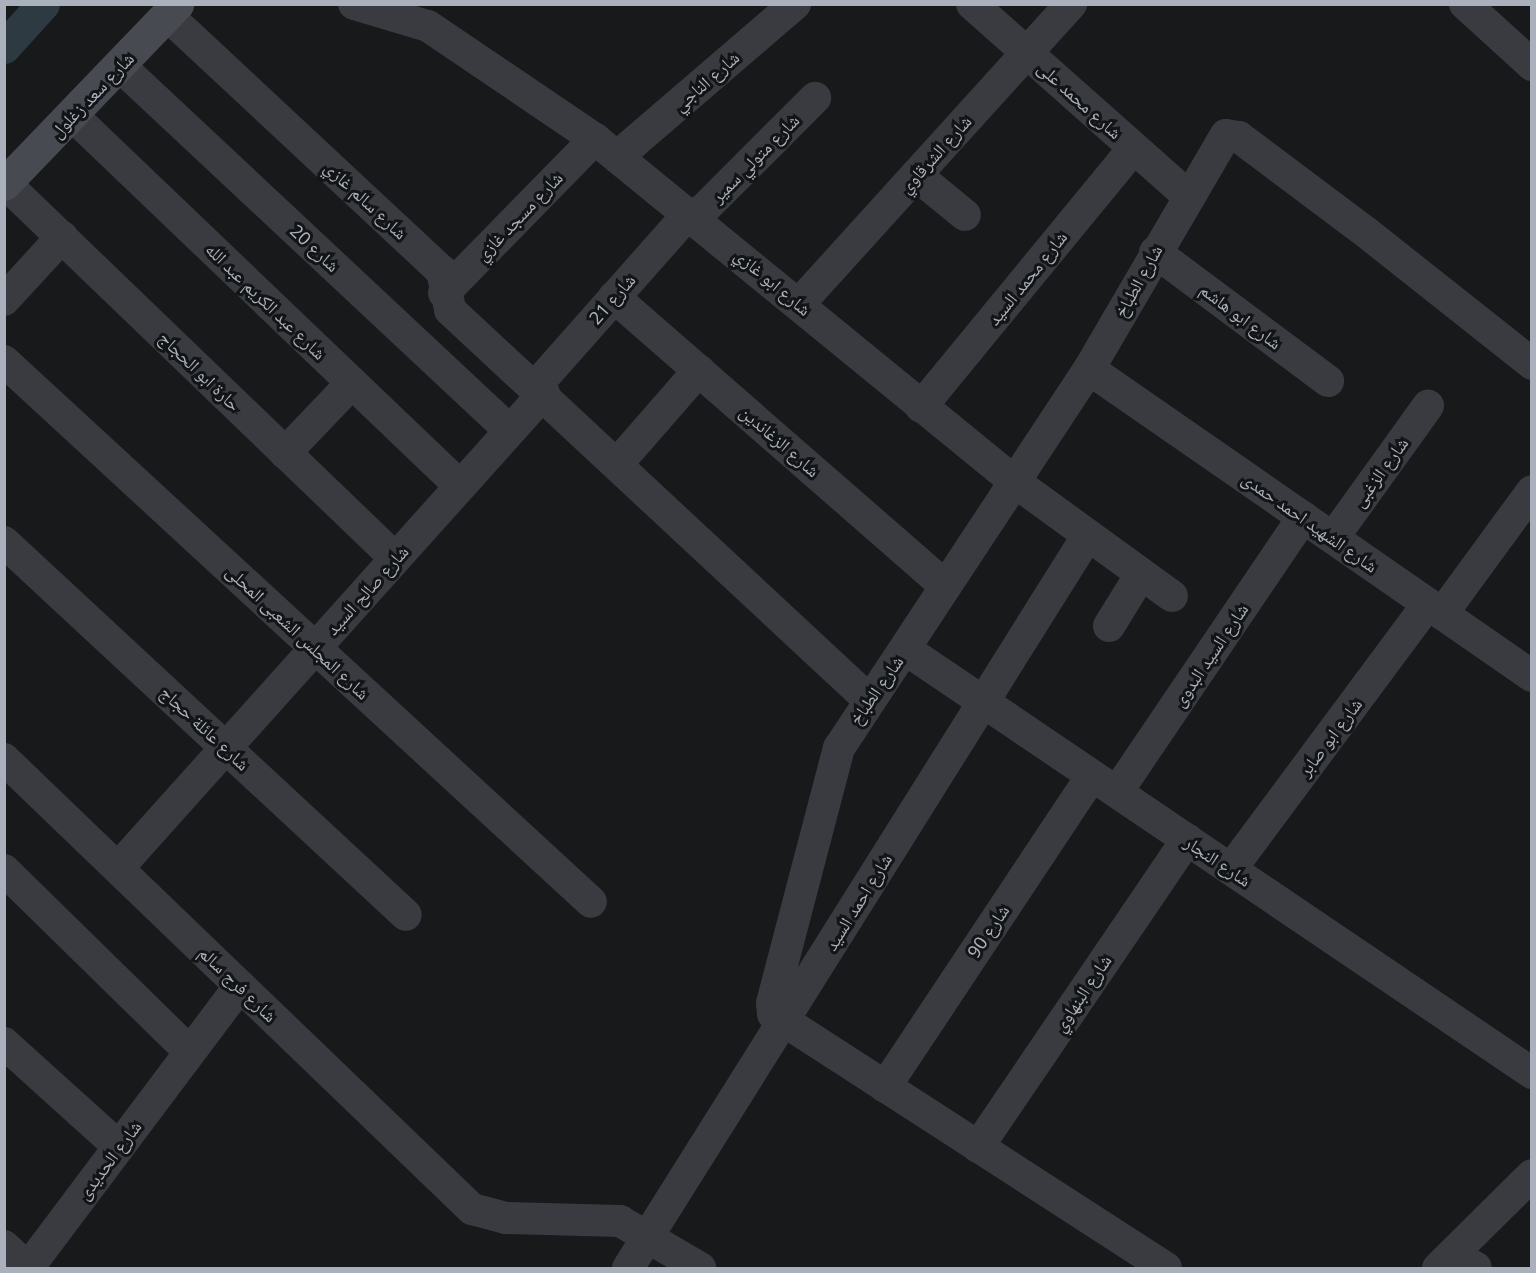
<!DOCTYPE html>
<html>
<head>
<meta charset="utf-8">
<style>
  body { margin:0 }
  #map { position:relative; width:1536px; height:1273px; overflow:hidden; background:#18191b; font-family:"Noto Sans","Noto Naskh Arabic",sans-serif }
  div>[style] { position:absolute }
  .canal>* { height:33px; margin:-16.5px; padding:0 16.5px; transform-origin:16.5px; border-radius:16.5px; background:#2d3a41 }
  .minor>* { height:32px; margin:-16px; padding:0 16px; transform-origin:16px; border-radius:16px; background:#393b40 }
  .secondary>* { height:33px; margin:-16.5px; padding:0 16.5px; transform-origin:16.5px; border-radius:16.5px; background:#474a51 }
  span { translate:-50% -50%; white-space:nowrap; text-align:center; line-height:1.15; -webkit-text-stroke:6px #131416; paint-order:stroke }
  .street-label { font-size:18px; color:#aab1bc }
  .frame { position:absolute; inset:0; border:6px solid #aab1bc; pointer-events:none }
</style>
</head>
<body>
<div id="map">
  <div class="canal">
    <i style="left:4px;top:47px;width:58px;rotate:-47.8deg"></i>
  </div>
  <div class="minor">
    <i style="left:354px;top:4px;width:77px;rotate:16.6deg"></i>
    <i style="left:428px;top:26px;width:202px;rotate:34.1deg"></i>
    <i style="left:595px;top:139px;width:542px;rotate:39.24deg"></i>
    <i style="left:1015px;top:482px;width:194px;rotate:36deg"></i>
    <i style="left:972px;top:4px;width:288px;rotate:41.6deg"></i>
    <i style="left:1465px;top:4px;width:91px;rotate:42.3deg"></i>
    <i style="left:167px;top:15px;width:376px;rotate:43deg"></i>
    <i style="left:442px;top:271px;width:40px;rotate:78deg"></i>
    <i style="left:450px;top:310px;width:571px;rotate:42.94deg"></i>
    <i style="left:120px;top:66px;width:534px;rotate:43.1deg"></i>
    <i style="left:72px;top:115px;width:537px;rotate:43.72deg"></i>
    <i style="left:617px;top:157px;width:235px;rotate:-40.7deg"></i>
    <i style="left:916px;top:175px;width:63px;rotate:39.2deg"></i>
    <i style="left:5px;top:183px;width:541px;rotate:43.88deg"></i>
    <i style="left:695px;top:218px;width:170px;rotate:-45deg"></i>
    <i style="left:1155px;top:252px;width:216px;rotate:36.7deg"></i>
    <i style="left:444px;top:293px;width:216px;rotate:-45.6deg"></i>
    <i style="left:614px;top:297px;width:439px;rotate:41.1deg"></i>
    <i style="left:4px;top:300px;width:86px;rotate:-47.4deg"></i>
    <i style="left:799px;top:304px;width:405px;rotate:-47.8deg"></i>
    <i style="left:4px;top:361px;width:798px;rotate:42.66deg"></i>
    <i style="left:1089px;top:369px;width:539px;rotate:34.72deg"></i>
    <i style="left:536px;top:386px;width:231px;rotate:-48.5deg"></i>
    <i style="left:921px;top:407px;width:335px;rotate:-50.6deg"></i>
    <i style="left:285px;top:453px;width:97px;rotate:-46.3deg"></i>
    <i style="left:618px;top:463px;width:123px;rotate:-48.9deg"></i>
    <i style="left:1333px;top:538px;width:163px;rotate:-54.3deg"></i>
    <i style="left:4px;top:542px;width:548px;rotate:42.86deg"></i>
    <i style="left:1442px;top:614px;width:152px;rotate:-53.8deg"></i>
    <i style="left:1109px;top:626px;width:61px;rotate:-58.4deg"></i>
    <i style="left:905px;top:649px;width:757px;rotate:34.07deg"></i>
    <i style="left:4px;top:759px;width:649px;rotate:43.88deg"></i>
    <i style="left:472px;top:1209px;width:35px;rotate:15deg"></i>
    <i style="left:506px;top:1218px;width:114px;rotate:1.5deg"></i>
    <i style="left:620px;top:1221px;width:93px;rotate:30.4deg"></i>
    <i style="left:1117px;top:792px;width:332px;rotate:-55.9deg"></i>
    <i style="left:118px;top:868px;width:638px;rotate:-48.11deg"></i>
    <i style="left:1231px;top:869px;width:330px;rotate:-53.4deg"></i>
    <i style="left:4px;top:870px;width:260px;rotate:44.4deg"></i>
    <i style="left:4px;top:1043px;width:155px;rotate:42.1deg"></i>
    <i style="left:885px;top:1087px;width:374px;rotate:-56.4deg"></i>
    <i style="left:978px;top:1147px;width:372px;rotate:-55.8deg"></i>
    <i style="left:4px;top:1246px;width:33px;rotate:43deg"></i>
    <i style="left:28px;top:1268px;width:353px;rotate:-53.1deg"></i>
    <i style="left:1453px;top:1255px;width:26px;rotate:29deg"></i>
    <i style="left:628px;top:1268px;width:865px;rotate:-57.89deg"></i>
    <i style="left:1166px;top:1268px;width:468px;rotate:-147.1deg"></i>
    <i style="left:773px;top:1014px;width:11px;rotate:-95deg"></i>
    <i style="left:772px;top:1003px;width:264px;rotate:-75.3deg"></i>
    <i style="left:839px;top:748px;width:454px;rotate:-56.6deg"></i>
    <i style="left:1089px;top:369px;width:271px;rotate:-59.7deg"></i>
    <i style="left:1226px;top:135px;width:13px;rotate:9deg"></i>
    <i style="left:1239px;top:137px;width:160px;rotate:36.9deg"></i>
    <i style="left:1367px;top:233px;width:211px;rotate:38.4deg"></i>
    <i style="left:1438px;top:1268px;width:132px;rotate:-44.7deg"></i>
  </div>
  <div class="secondary">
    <i style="left:4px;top:184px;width:250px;rotate:-46.1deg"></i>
  </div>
  <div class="street-label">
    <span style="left:706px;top:81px;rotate:-41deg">شارع الناجي</span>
    <span style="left:92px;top:95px;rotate:-46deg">شارع سعد زغلول</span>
    <span style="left:1080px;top:100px;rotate:42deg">شارع محمد على</span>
    <span style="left:935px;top:154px;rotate:-48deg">شارع الشرقاوي</span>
    <span style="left:755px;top:158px;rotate:-45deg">شارع متولي سمير</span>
    <span style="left:366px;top:200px;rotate:43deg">شارع سالم غازي</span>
    <span style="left:519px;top:216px;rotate:-46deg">شارع مسجد غازي</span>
    <span style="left:315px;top:248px;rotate:43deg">شارع 20</span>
    <span style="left:1027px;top:278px;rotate:-51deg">شارع محمد السيد</span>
    <span style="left:1138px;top:281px;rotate:-61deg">شارع الطباخ</span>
    <span style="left:773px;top:282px;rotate:40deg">شارع ابو غازي</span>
    <span style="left:612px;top:299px;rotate:-49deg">شارع 21</span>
    <span style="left:266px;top:301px;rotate:44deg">شارع عبد الكريم عبد الله</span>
    <span style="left:1241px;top:316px;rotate:37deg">شارع ابو هاشم</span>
    <span style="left:200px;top:371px;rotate:44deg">حارة ابو الحجاج</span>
    <span style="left:780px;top:441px;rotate:41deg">شارع الزغاندين</span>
    <span style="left:1380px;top:472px;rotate:-54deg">شارع الزغبى</span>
    <span style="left:1310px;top:522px;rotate:35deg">شارع الشهيد احمد حمدى</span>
    <span style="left:367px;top:590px;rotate:-48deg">شارع صالح السيد</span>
    <span style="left:298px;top:632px;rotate:43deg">شارع المجلس الشعبى المحلى</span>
    <span style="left:1210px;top:655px;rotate:-56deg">شارع السيد البدوى</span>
    <span style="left:876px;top:690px;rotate:-55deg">شارع الطباخ</span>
    <span style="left:205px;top:728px;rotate:43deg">شارع عائلة حجاج</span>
    <span style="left:1330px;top:737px;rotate:-53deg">شارع ابو صابر</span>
    <span style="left:1218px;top:861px;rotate:34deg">شارع النجار</span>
    <span style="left:858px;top:902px;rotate:-58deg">شارع احمد السيد</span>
    <span style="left:988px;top:931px;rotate:-56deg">شارع 90</span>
    <span style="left:238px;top:984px;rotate:44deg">شارع فرج سالم</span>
    <span style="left:1082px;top:993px;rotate:-56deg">شارع البنهاوي</span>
    <span style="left:109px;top:1160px;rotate:-53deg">شارع الحديدى</span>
  </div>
  <div class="frame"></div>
</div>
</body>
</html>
